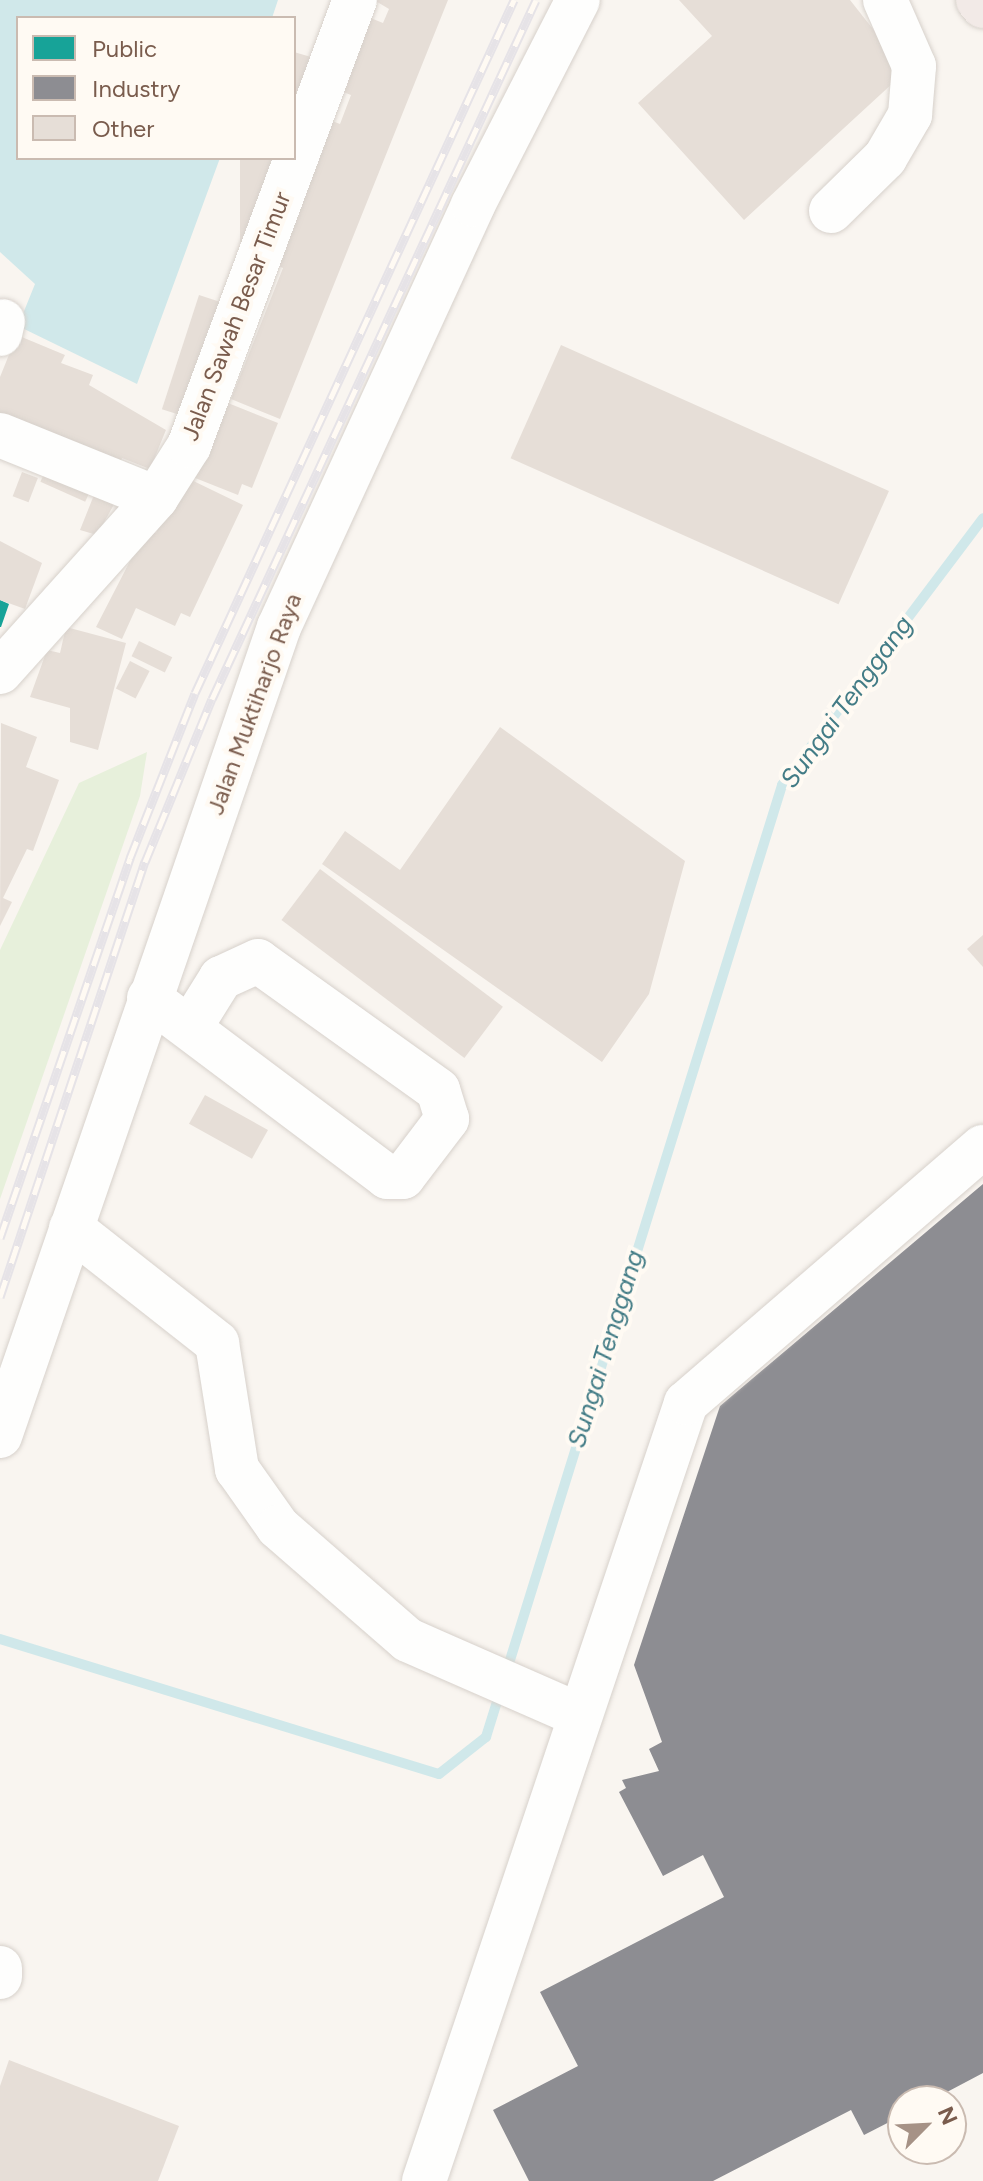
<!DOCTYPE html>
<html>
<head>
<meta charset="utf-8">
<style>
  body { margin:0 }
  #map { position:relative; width:983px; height:2181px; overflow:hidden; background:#f9f5f0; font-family:Figtree,sans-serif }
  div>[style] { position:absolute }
  .green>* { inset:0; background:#e7f0db }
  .water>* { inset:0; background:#d0e8ea }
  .public>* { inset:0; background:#17a398 }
  .industry>* { inset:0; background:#8d8d92 }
  .stream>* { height:10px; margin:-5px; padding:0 5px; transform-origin:5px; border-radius:5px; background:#d0e8ea }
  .building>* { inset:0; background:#e6ded7; transform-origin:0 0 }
  .roads { filter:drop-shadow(0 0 2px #d7d1cb) drop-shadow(0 0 2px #d7d1cb) }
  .minor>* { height:44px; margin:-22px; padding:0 22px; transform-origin:22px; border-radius:22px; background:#fefefd }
  .highway>* { height:44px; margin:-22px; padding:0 22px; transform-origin:22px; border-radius:22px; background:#f2eae7 }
  .rail>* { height:9px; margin-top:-4.5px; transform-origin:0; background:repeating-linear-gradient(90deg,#fffaf3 0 18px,#e6e3e7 0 36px); box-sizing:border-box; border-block:2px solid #e6e3e7 }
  span { translate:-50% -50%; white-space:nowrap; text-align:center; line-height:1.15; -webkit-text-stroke:8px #fffaf3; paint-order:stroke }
  .street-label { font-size:24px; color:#7a5c4d }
  .water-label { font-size:26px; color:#437c86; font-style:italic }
  .legend { position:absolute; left:16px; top:16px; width:280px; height:144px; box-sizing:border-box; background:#fffaf3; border:2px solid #cabbb1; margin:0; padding:10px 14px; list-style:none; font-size:24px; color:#7a5c4d }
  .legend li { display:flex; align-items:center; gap:16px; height:40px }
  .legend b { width:40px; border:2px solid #cabbb1 }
  .north { position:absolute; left:887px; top:2085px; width:80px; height:80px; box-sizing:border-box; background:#fffaf3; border:2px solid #cabbb1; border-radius:50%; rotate:66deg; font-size:22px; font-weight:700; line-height:32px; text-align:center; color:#7a5c4d }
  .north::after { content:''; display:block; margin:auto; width:28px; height:36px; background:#a69286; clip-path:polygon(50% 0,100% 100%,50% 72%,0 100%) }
</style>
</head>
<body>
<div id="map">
  <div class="green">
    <i style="clip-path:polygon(147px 752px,140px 796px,0 1199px,0 950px,79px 783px)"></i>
  </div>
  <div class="water">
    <i style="clip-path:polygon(0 0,278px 0,272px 18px,18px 18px,18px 158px,220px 158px,137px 384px,18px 326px,35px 284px,0 252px)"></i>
  </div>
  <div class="public">
    <i style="clip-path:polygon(0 600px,9px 604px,1px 627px,0 627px)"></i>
  </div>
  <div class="industry">
    <i style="clip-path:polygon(983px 1184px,983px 2073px,930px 2101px,903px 2101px,903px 2115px,864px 2135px,851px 2110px,713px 2181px,529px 2181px,493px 2110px,578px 2066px,540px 1992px,724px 1897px,703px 1855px,663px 1876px,619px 1792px,626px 1788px,622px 1780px,659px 1771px,649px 1749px,662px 1742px,634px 1665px,720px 1406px)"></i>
  </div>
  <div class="stream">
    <i style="left:0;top:1639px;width:459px;rotate:17.1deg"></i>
    <i style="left:439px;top:1774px;width:60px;rotate:-38.2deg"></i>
    <i style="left:486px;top:1737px;width:47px;rotate:-72.7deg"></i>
    <i style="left:506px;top:1673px;width:930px;rotate:-72.73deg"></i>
    <i style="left:782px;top:785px;width:334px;rotate:-53deg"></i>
  </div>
  <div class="building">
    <i style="clip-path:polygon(448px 0,280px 419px,231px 399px,283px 268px,269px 262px,327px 119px,340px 124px,351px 95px,338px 90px,368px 17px,383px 23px,389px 9px,374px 0)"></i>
    <i style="clip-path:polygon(679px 0,850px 0,906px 71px,744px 220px,638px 103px,712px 36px)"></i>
    <i style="clip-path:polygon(294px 52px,311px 57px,294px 108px)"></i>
    <i style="left:240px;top:158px;width:39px;height:84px"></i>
    <i style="left:199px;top:295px;width:29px;height:120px;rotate:18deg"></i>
    <i style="clip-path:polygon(17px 335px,65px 355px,61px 363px,93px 375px,89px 385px,166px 430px,150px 469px,122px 458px,119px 467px,0 419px,0 377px)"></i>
    <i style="left:561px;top:345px;width:359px;height:124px;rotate:24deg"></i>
    <i style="clip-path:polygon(223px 401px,278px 423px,252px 488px,242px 484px,238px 495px,180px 472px)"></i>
    <i style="left:51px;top:458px;width:49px;height:26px;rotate:24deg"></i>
    <i style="left:22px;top:472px;width:17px;height:26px;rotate:21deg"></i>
    <i style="clip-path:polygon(181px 475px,243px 505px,190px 617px,181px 613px,175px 626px,136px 608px,122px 639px,96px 627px,147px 528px,156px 533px)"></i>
    <i style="clip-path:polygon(100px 480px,122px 490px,97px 535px,80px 530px)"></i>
    <i style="clip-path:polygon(0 541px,42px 563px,25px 609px,0 600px)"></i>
    <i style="clip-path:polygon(66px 627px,126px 643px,98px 750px,70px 742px,70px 708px,30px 697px,47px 650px,60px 653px)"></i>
    <i style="left:139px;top:641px;width:37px;height:17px;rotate:26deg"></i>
    <i style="left:130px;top:661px;width:22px;height:31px;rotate:27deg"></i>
    <i style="clip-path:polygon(1px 723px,37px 737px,26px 767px,59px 780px,33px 851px,27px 849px,3px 898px,12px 902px,0 926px)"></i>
    <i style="clip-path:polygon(500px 727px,685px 861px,649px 994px,602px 1062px,322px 864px,345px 831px,400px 870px)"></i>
    <i style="left:320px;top:869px;width:229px;height:64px;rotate:37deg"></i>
    <i style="clip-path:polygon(983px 935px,983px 967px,967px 949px)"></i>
    <i style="left:205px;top:1095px;width:72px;height:33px;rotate:29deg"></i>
    <i style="clip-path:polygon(9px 2060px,179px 2126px,158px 2181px,0 2181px,0 2086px)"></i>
  </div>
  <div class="roads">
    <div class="minor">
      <i style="left:831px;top:211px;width:76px;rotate:-44.5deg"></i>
      <i style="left:885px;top:158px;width:50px;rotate:-59.8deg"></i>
      <i style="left:910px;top:115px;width:49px;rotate:-85.3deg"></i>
      <i style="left:914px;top:66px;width:72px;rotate:-113.7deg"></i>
      <i style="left:0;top:334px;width:13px;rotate:-77deg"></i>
      <i style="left:0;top:435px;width:168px;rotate:22deg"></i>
      <i style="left:0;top:672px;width:234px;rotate:-48.1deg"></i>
      <i style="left:156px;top:498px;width:62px;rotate:-57.6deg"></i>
      <i style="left:189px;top:446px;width:476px;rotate:-69.6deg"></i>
      <i style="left:149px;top:998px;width:298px;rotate:36.9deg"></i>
      <i style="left:387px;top:1177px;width:16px"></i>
      <i style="left:403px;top:1177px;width:73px;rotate:-52.8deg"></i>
      <i style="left:447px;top:1119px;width:30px;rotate:-107deg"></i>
      <i style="left:438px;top:1090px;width:221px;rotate:-144.4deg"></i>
      <i style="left:258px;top:961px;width:41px;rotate:155.3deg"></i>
      <i style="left:221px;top:978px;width:57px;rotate:122deg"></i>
      <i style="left:71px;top:1228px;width:186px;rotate:38.2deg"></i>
      <i style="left:217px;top:1343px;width:128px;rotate:81deg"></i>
      <i style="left:237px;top:1469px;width:71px;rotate:54.7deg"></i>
      <i style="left:278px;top:1527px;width:172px;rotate:41deg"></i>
      <i style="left:408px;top:1640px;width:187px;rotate:23.7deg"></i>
      <i style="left:0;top:1436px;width:856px;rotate:-70.97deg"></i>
      <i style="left:279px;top:627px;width:464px;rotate:-65.3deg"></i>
      <i style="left:473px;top:205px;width:230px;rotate:-62.9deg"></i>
      <i style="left:0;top:1968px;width:9px;rotate:90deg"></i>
      <i style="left:424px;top:2181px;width:821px;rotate:-71.39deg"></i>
      <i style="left:686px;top:1403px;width:392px;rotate:-40.8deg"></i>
    </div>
    <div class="highway">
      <i style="left:978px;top:0;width:8px;rotate:50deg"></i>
    </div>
  </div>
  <div class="rail">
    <i style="left:0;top:1238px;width:402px;rotate:-71.1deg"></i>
    <i style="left:130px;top:858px;width:177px;rotate:-68.5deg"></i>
    <i style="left:195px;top:693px;width:763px;rotate:-65.28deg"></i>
    <i style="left:0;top:1297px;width:459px;rotate:-71.6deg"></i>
    <i style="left:145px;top:862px;width:176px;rotate:-67.7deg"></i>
    <i style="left:212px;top:699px;width:770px;rotate:-65.13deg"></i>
  </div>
  <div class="street-label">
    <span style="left:236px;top:316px;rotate:-69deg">Jalan Sawah Besar Timur</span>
    <span style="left:254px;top:704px;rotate:-70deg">Jalan Muktiharjo Raya</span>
  </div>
  <div class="water-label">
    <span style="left:847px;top:702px;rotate:-54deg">Sungai Tenggang</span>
    <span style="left:606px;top:1349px;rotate:-73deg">Sungai Tenggang</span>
  </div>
  <ul class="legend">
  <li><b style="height:22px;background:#17a398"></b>Public</li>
  <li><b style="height:22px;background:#8d8d92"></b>Industry</li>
  <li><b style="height:22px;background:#e6ded7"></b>Other</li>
  </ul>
  <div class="north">N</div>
</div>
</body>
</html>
